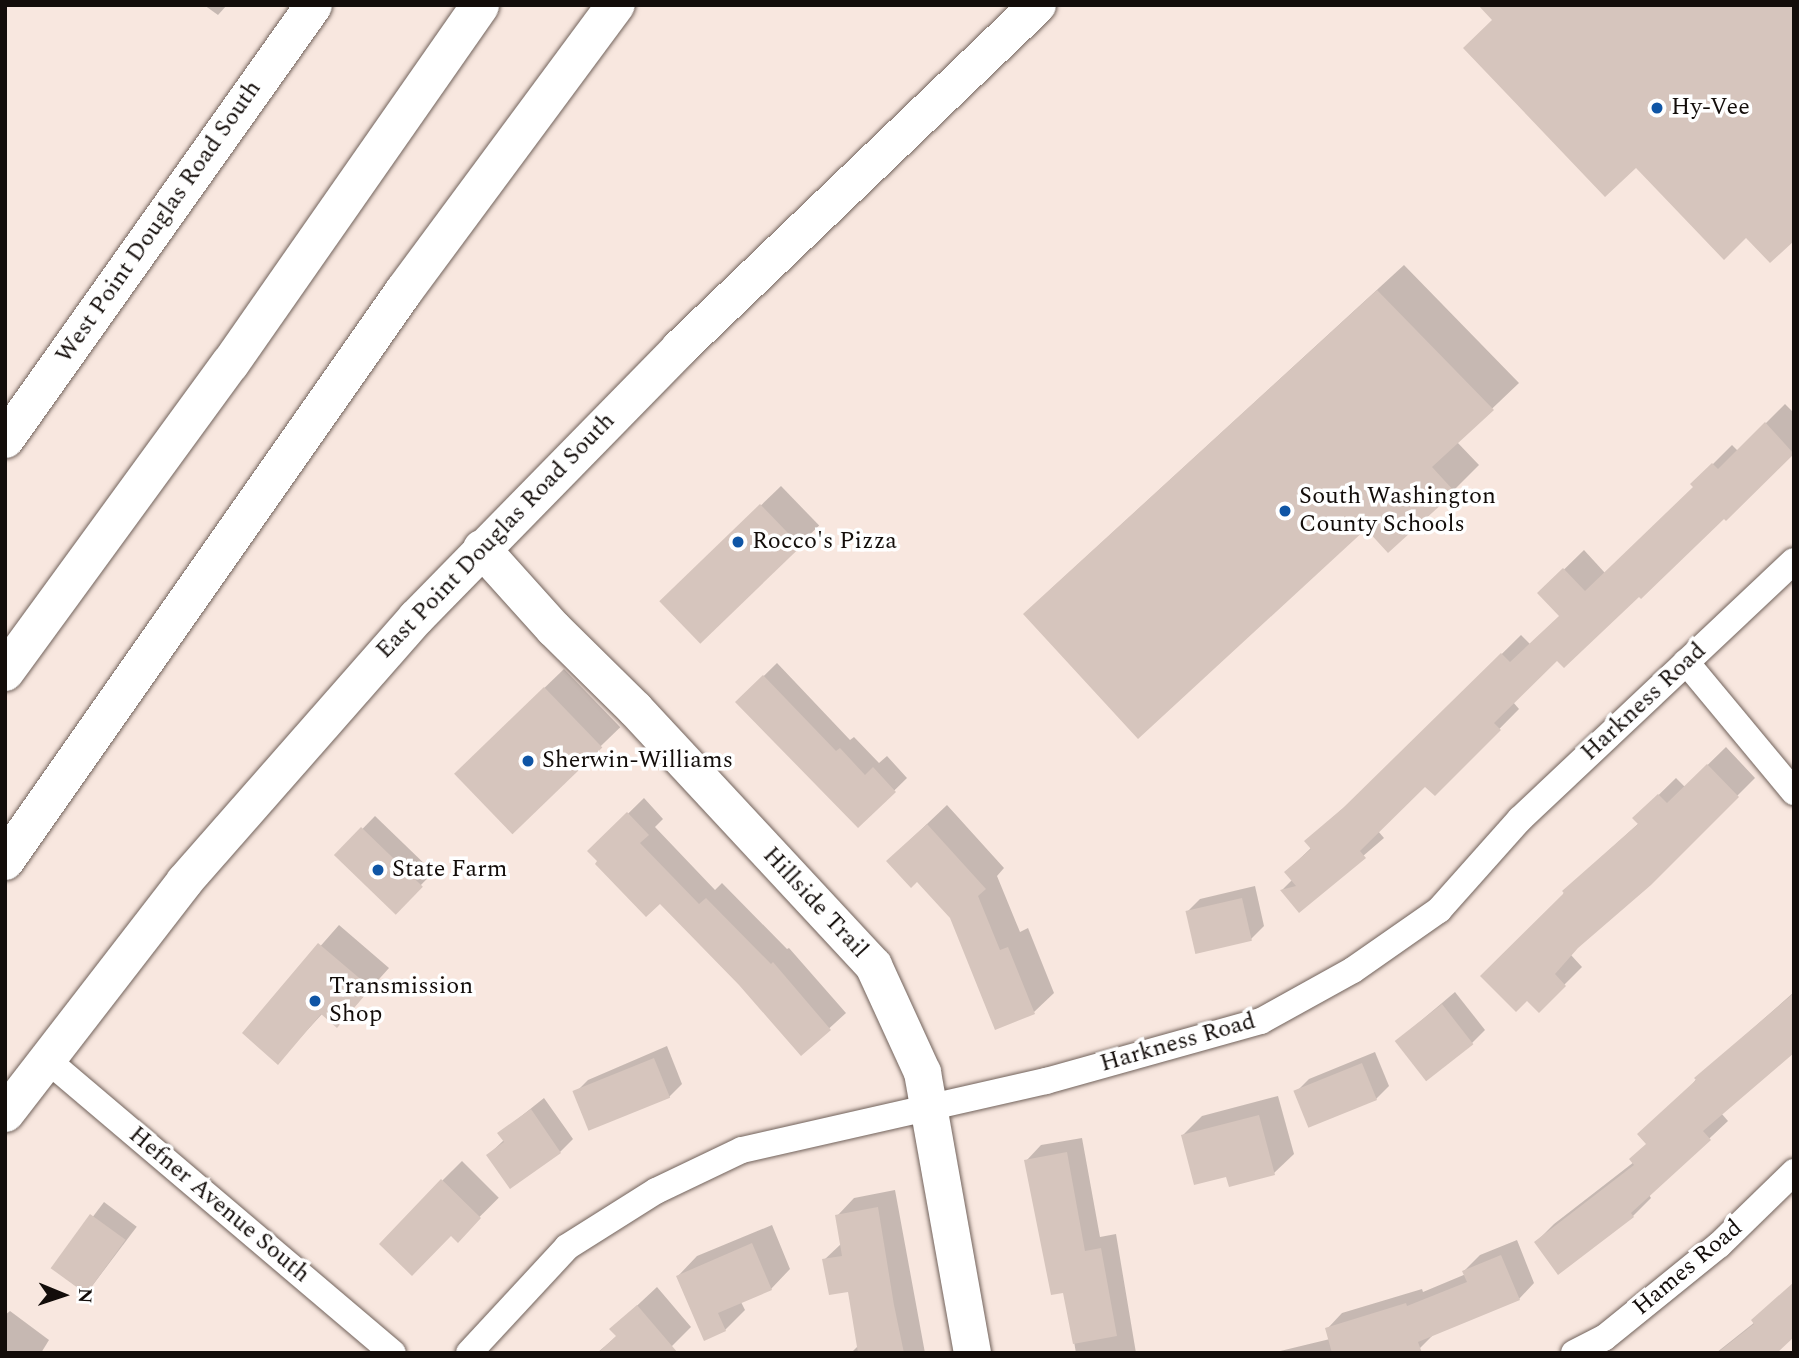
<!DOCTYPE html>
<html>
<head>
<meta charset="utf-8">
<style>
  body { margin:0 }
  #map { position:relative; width:1799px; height:1358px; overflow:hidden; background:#f8e7df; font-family:Spectral,serif }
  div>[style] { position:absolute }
  .shadow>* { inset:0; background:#0003; transform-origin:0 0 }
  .building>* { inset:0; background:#d6c5bd; transform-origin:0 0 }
  .roads { filter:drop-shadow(0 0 2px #71625b) drop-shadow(0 0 2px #71625b) }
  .street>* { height:26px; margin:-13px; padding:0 13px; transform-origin:13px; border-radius:13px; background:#fff }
  .secondary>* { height:37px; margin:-18.5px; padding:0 18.5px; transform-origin:18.5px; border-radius:18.5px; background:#fff }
  .highway>* { height:38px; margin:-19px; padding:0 19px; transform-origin:19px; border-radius:19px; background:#fff }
  .dots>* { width:19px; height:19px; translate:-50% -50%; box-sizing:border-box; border:4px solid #fff; border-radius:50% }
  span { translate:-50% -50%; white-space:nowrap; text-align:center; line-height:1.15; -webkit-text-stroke:7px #fff; paint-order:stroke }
  .poi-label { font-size:24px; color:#130d0a }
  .left { translate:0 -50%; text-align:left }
  .street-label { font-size:24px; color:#130d0a }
  .frame { position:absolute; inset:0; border:7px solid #130d0a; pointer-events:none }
  .north { position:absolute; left:28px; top:1260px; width:70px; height:70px; -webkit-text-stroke:5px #fff; paint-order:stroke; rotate:92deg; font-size:19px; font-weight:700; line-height:28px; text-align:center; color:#130d0a }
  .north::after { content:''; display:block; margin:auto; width:24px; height:32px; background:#130d0a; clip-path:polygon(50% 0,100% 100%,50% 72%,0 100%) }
</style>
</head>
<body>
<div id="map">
  <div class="shadow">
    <i style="clip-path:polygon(204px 5px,227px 5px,218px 15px)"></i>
    <i style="clip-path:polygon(1404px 265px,1519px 383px,1457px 442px,1479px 465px,1453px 491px,1051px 589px)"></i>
    <i style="clip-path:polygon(1785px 404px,1794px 413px,1794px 452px,1726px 519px,1724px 517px,1639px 594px,1557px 658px,1513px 702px,1519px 709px,1435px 794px,1425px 784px,1378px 831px,1384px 838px,1299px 911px,1282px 890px,1293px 879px,1286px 872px,1312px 847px,1306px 841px,1365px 789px,1521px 635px,1530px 644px,1561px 615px,1540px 593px,1584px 550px,1605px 573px,1695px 487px,1693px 484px,1732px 445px,1738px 451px)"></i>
    <i style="left:781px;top:486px;width:55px;height:166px;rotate:46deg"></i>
    <i style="clip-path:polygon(777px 663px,850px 740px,854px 737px,879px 763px,887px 756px,907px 778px,859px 825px,737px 702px)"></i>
    <i style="left:564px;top:669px;width:81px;height:150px;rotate:46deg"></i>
    <i style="clip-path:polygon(1726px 747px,1755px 778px,1650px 883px,1585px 939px,1571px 955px,1582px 967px,1539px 1010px,1564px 891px,1639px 823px,1635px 818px,1676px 778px,1685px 787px)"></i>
    <i style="clip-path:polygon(644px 798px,663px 819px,655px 827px,715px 890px,722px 883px,787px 949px,789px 948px,846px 1013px,801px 1054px,740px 984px,660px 902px,600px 861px,590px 851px)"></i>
    <i style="clip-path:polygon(947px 805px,1004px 868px,997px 876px,1020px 932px,1028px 928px,1054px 993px,1034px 1012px,917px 879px,908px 842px)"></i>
    <i style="left:375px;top:816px;width:81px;height:54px;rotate:44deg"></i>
    <i style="clip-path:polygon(1255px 886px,1264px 926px,1251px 939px,1187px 912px,1200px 899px)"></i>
    <i style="clip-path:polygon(339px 925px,389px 968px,337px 1026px,323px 1013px,278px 1062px,244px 1033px)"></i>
    <i style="clip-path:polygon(1455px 992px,1485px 1030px,1472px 1043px,1397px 1041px)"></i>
    <i style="clip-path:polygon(1794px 992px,1794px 1051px,1721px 1113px,1728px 1121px,1649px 1195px,1651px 1198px,1633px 1216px,1559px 1272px,1536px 1242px,1554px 1224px,1634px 1162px,1697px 1078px)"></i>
    <i style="clip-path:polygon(667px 1046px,682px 1084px,669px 1097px,575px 1093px,588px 1080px)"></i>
    <i style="clip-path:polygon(1375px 1052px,1389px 1086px,1376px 1099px,1296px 1092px,1309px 1079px)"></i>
    <i style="clip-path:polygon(1278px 1096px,1294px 1154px,1274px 1173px,1228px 1174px,1183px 1135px,1202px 1116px)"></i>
    <i style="clip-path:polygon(544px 1098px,573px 1139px,560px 1152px,488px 1155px,504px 1140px,500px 1133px)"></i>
    <i style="clip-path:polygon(1082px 1138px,1100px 1237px,1116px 1234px,1136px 1353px,1076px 1353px,1065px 1291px,1026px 1161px,1041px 1145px)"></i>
    <i style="left:462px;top:1161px;width:52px;height:28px;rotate:45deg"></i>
    <i style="clip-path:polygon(895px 1190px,925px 1353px,851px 1353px,859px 1345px,849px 1290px,824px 1260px,842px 1243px,837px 1216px,854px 1198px)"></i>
    <i style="left:104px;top:1202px;width:41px;height:84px;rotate:37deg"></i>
    <i style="clip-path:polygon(772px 1225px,790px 1269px,771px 1289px,741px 1302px,745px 1310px,725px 1330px,678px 1276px,697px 1256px)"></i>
    <i style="clip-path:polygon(1517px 1240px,1534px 1283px,1519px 1299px,1434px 1334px,1420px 1348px,1405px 1353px,1272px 1353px,1330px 1339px,1327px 1329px,1342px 1313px,1422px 1289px,1423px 1292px,1466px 1274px,1464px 1271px,1480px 1255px)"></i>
    <i style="clip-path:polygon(657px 1287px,691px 1327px,665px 1353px,597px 1353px,618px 1335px,612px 1329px)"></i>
    <i style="clip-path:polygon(10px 1311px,49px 1340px,41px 1353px,5px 1353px,5px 1315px)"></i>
    <i style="clip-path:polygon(1755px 1322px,1774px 1353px,1716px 1353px)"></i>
  </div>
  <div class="building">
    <i style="clip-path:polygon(1478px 5px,1794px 5px,1794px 241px,1770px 263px,1746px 238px,1724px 260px,1636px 168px,1605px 197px,1463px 48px,1492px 20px)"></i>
    <i style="clip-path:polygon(1377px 290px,1494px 410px,1432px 467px,1455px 492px,1388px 553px,1366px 529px,1138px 739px,1023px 614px)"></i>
    <i style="clip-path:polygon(1765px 422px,1794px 454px,1726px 521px,1724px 519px,1641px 599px,1639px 597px,1564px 668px,1557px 661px,1494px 723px,1501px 730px,1435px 796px,1425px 787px,1360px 851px,1366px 858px,1299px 913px,1280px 890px,1296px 886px,1284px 872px,1311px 849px,1304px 841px,1343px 808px,1501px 653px,1510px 662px,1559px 616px,1537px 593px,1563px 568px,1585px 591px,1693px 487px,1690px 484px,1712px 463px,1718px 469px)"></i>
    <i style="left:760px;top:504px;width:59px;height:140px;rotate:46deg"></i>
    <i style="clip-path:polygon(763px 675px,836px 751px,840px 748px,865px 775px,873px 767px,896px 792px,858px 828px,735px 702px)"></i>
    <i style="left:544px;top:687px;width:84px;height:125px;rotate:46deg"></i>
    <i style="clip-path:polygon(1707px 764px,1739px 797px,1651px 885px,1578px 948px,1555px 974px,1566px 986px,1539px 1013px,1527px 1001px,1516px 1012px,1480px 976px,1564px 893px,1562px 891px,1638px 824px,1632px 818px,1658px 794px,1667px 803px)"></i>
    <i style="clip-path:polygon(627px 812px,649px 835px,640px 843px,699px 904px,706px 898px,771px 964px,773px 962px,831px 1030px,801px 1056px,739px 985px,660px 904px,646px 917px,595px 864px,597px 861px,587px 851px)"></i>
    <i style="clip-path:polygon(927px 824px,986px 889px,978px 896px,1000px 950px,1008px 947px,1035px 1014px,995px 1030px,950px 918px,917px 882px,911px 888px,886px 861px)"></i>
    <i style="left:361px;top:827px;width:86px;height:39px;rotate:44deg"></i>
    <i style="left:1242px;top:898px;width:44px;height:58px;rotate:77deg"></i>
    <i style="clip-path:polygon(318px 943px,371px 988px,337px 1028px,321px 1014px,278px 1065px,242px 1033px)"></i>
    <i style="clip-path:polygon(1794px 993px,1794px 1053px,1703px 1131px,1711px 1140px,1631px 1213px,1634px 1217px,1558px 1275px,1534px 1242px,1634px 1165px,1629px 1159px,1646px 1144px,1637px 1134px,1696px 1080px,1694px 1078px)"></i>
    <i style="left:1442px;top:1004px;width:51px;height:60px;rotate:52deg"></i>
    <i style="left:654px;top:1058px;width:43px;height:88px;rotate:68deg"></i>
    <i style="left:1362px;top:1063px;width:40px;height:74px;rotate:68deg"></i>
    <i style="clip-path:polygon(531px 1109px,561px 1153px,510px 1189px,486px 1155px,504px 1142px,497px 1133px)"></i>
    <i style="clip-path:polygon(1259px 1115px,1275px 1175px,1229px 1187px,1226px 1177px,1194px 1185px,1181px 1135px)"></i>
    <i style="clip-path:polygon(1067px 1152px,1085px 1251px,1101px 1248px,1117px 1336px,1073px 1344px,1063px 1293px,1051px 1295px,1024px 1160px)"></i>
    <i style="clip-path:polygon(441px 1179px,481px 1218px,458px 1243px,451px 1236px,412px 1276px,379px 1244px)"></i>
    <i style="clip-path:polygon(878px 1207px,894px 1305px,904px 1353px,858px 1353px,848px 1292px,829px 1295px,822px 1259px,842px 1256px,835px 1215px)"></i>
    <i style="left:90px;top:1214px;width:44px;height:67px;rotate:36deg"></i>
    <i style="clip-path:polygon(752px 1243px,772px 1290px,718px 1313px,726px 1331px,704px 1341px,676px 1276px)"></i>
    <i style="clip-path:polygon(1501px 1255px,1520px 1300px,1418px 1342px,1422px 1353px,1332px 1353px,1325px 1328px,1406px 1303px,1407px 1306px,1467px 1282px,1462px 1271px)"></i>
    <i style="clip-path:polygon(1794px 1282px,1794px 1337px,1777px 1353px,1717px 1353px,1754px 1324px,1751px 1320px)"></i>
    <i style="clip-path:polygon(637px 1305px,678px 1353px,598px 1353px,616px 1336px,609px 1329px)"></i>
  </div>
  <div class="roads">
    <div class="street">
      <i style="left:1686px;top:662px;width:169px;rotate:50.3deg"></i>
      <i style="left:45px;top:1058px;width:456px;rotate:40.3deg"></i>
      <i style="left:469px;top:1353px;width:144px;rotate:-47.2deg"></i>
      <i style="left:567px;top:1247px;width:105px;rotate:-32.2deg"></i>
      <i style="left:656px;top:1191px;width:95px;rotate:-25.5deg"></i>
      <i style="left:742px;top:1150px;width:312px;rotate:-12.8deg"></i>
      <i style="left:1046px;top:1081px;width:223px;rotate:-15.6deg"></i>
      <i style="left:1261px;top:1021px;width:105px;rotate:-29deg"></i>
      <i style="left:1353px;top:970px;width:105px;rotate:-34.9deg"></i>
      <i style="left:1439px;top:910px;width:122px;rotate:-48.3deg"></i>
      <i style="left:1520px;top:819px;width:376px;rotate:-43.3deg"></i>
      <i style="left:1574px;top:1353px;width:34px;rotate:-27deg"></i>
      <i style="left:1604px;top:1338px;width:148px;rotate:-39deg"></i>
      <i style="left:1719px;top:1245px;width:105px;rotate:-44.2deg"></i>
    </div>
    <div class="secondary">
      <i style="left:5px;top:439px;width:532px;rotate:-54.64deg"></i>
      <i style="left:481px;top:548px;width:108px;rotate:48deg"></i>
      <i style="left:553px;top:628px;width:115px;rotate:44.6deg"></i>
      <i style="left:635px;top:709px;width:350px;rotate:47.1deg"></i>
      <i style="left:873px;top:965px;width:118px;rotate:65.4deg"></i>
      <i style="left:922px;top:1072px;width:285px;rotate:79.9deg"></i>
      <i style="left:5px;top:1113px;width:293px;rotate:-52.3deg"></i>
      <i style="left:184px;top:881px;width:351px;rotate:-48.7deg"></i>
      <i style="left:416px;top:617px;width:376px;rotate:-45.6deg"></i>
      <i style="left:679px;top:348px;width:496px;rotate:-43.8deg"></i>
    </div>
    <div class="highway">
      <i style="left:5px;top:672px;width:381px;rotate:-53.9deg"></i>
      <i style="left:230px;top:364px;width:437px;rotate:-55.1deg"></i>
      <i style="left:5px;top:861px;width:696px;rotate:-55.01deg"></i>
      <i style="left:404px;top:291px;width:356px;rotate:-53.5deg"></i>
    </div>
  </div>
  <div class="dots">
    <i style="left:1657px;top:108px;background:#0f55a5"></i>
    <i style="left:1285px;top:511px;background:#0f55a5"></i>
    <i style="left:738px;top:542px;background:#0f55a5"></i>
    <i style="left:528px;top:761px;background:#0f55a5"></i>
    <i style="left:378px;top:870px;background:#0f55a5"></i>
    <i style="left:315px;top:1001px;background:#0f55a5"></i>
  </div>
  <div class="poi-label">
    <span class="left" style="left:1671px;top:108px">Hy-Vee</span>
    <span class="left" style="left:1299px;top:511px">South Washington<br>County Schools</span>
    <span class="left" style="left:752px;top:542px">Rocco's Pizza</span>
    <span class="left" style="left:542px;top:761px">Sherwin-Williams</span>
    <span class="left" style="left:392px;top:870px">State Farm</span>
    <span class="left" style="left:329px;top:1001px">Transmission<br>Shop</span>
  </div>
  <div class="street-label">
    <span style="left:159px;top:222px;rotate:-55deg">West Point Douglas Road South</span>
    <span style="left:496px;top:536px;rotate:-46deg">East Point Douglas Road South</span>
    <span style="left:1644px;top:702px;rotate:-43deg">Harkness Road</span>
    <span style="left:815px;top:903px;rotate:47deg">Hillside Trail</span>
    <span style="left:1178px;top:1043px;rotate:-16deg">Harkness Road</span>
    <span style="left:219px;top:1205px;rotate:40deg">Hefner Avenue South</span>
    <span style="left:1688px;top:1268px;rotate:-40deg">Hames Road</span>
  </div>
  <div class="frame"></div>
  <div class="north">N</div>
</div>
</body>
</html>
